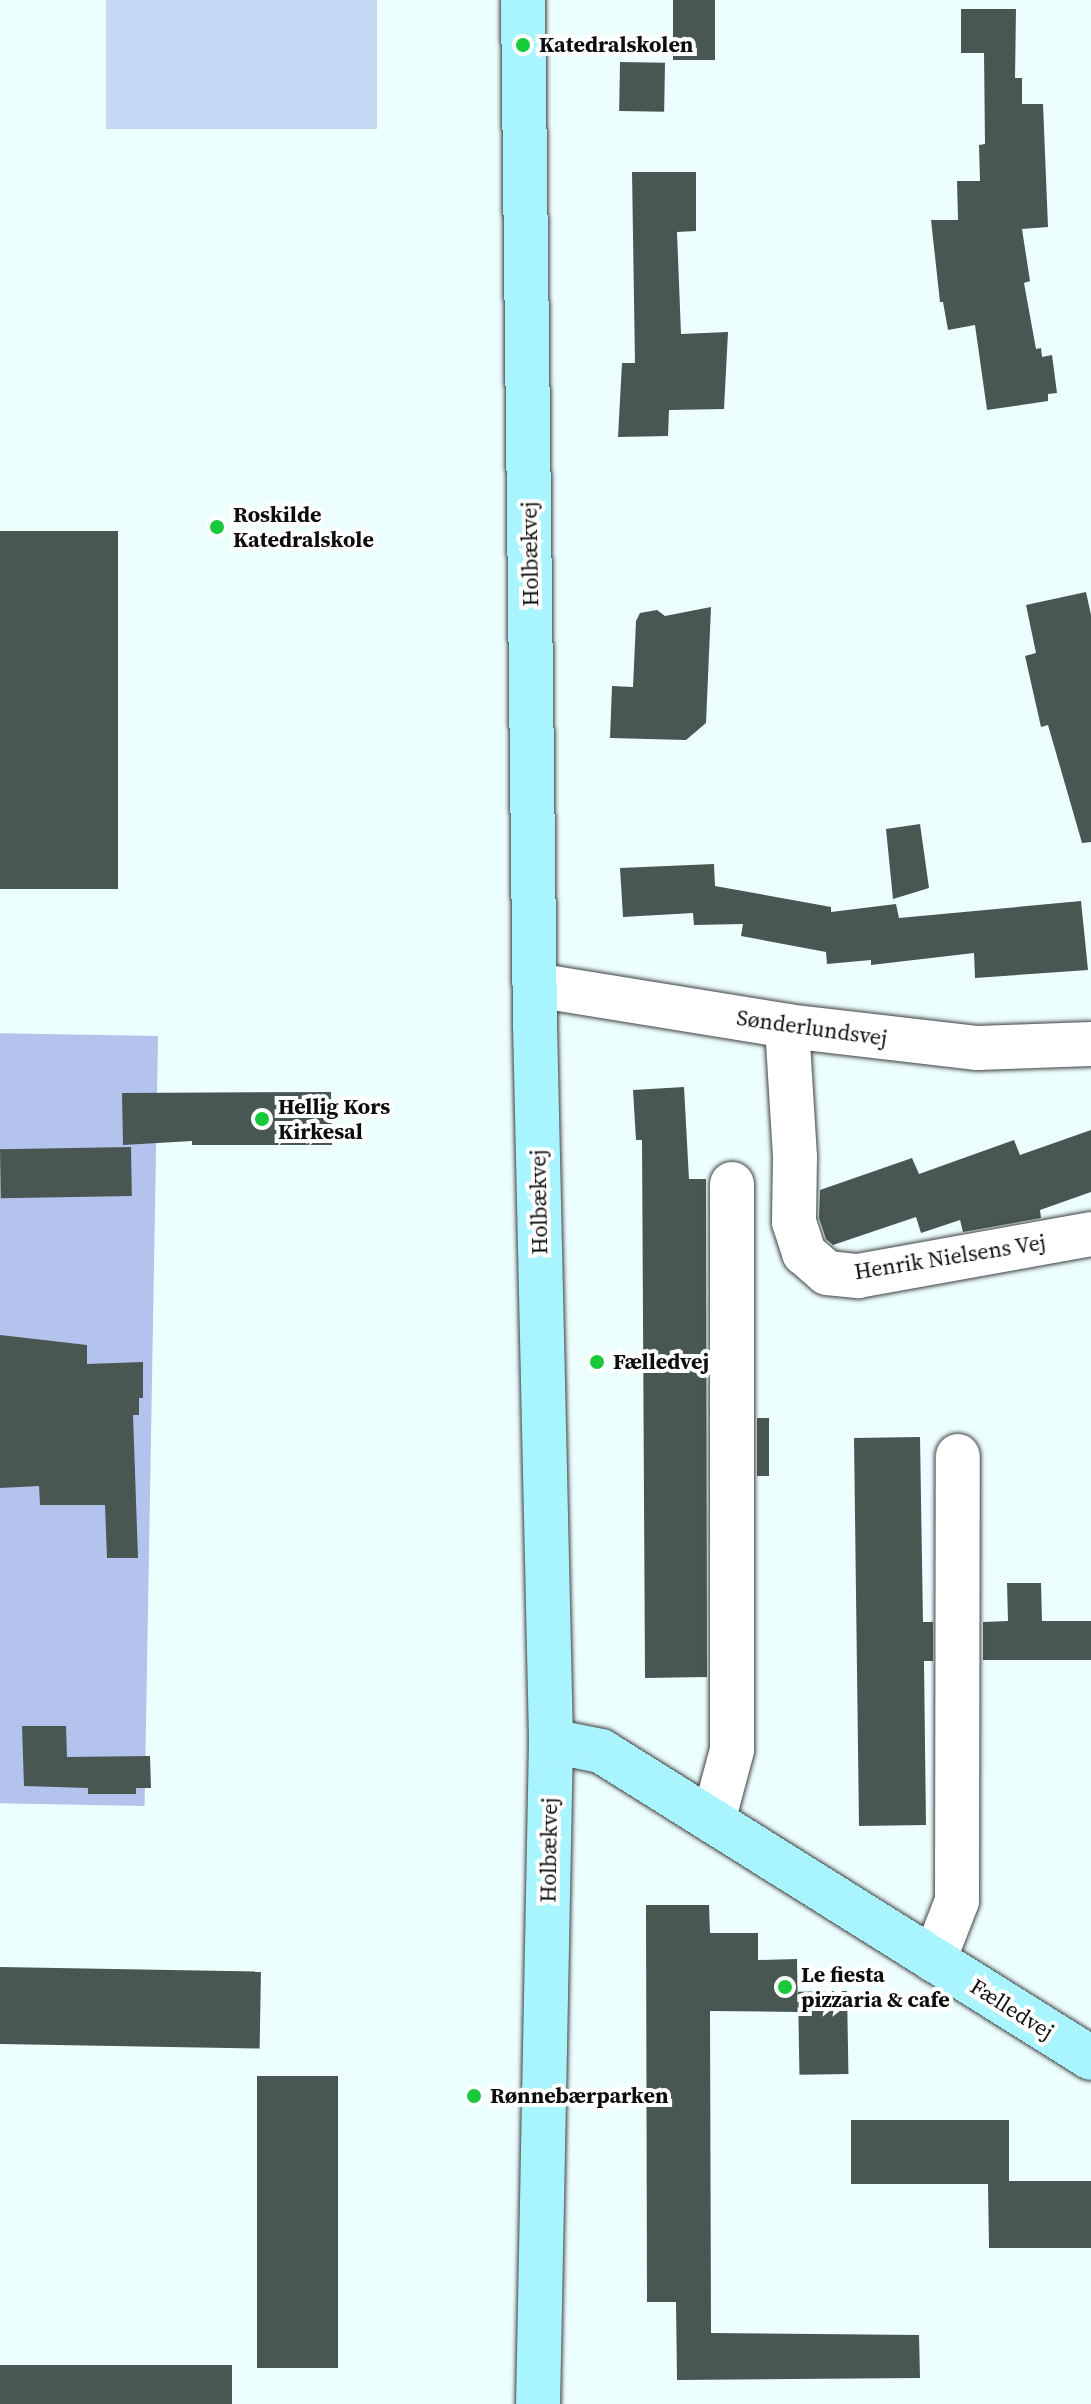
<!DOCTYPE html>
<html>
<head>
<meta charset="utf-8">
<style>
  body { margin:0 }
  #map { position:relative; width:1091px; height:2404px; overflow:hidden; background:#edfeff; font-family:"Source Serif 4",serif }
  div>[style] { position:absolute }
  .green>* { inset:0; background:#b3c3ed; transform-origin:0 0 }
  .pitch>* { inset:0; background:#c6d9f4; transform-origin:0 0 }
  .building>* { inset:0; background:#485751; transform-origin:0 0 }
  .roads { filter:drop-shadow(0 0 2px #404040) drop-shadow(0 0 2px #404040) }
  .street>* { height:44px; margin:-22px; padding:0 22px; transform-origin:22px; border-radius:22px; background:#fff }
  .secondary>* { height:44px; margin:-22px; padding:0 22px; transform-origin:22px; border-radius:22px; background:#a8f4ff }
  .dots>* { width:22px; height:22px; translate:-50% -50%; box-sizing:border-box; border:4px solid #fff; border-radius:50% }
  span { translate:-50% -50%; white-space:nowrap; text-align:center; line-height:1.15; -webkit-text-stroke:8px #fff; paint-order:stroke }
  .poi-label { font-size:22px; color:#0d0d0d; font-weight:700 }
  .left { translate:0 -50%; text-align:left }
  .street-label { font-size:22px; color:#0d0d0d }
</style>
</head>
<body>
<div id="map">
  <div class="green">
    <i style="left:158px;top:1036px;width:770px;height:159px;rotate:91deg"></i>
  </div>
  <div class="pitch">
    <i style="left:106px;top:0;width:271px;height:129px"></i>
  </div>
  <div class="building">
    <i style="left:673px;top:0;width:42px;height:60px"></i>
    <i style="clip-path:polygon(961px 9px,1016px 9px,1015px 78px,1022px 78px,1022px 104px,1043px 104px,1048px 227px,1022px 229px,1030px 281px,1024px 283px,1036px 349px,1041px 348px,1042px 357px,1052px 355px,1057px 393px,1048px 394px,1048px 401px,987px 410px,975px 325px,948px 330px,943px 302px,940px 302px,931px 220px,958px 220px,957px 181px,980px 181px,979px 145px,985px 144px,984px 53px,961px 53px)"></i>
    <i style="left:620px;top:62px;width:45px;height:49px;rotate:1deg"></i>
    <i style="clip-path:polygon(632px 172px,696px 172px,696px 231px,677px 232px,681px 334px,728px 332px,724px 409px,669px 410px,668px 436px,618px 437px,622px 363px,635px 363px)"></i>
    <i style="left:0;top:531px;width:118px;height:358px"></i>
    <i style="clip-path:polygon(1086px 592px,1091px 615px,1091px 842px,1082px 843px,1048px 725px,1041px 727px,1025px 656px,1036px 653px,1026px 605px)"></i>
    <i style="clip-path:polygon(711px 607px,706px 723px,686px 740px,610px 738px,612px 686px,633px 687px,636px 621px,640px 613px,657px 610px,665px 616px)"></i>
    <i style="clip-path:polygon(920px 824px,929px 888px,893px 899px,886px 829px)"></i>
    <i style="clip-path:polygon(714px 864px,715px 886px,831px 907px,831px 912px,896px 904px,899px 918px,1081px 901px,1088px 970px,975px 978px,974px 953px,871px 965px,871px 960px,827px 964px,826px 952px,741px 936px,743px 924px,694px 925px,693px 913px,623px 917px,620px 868px)"></i>
    <i style="clip-path:polygon(684px 1087px,689px 1179px,706px 1179px,707px 1677px,645px 1678px,642px 1140px,636px 1140px,633px 1090px)"></i>
    <i style="clip-path:polygon(331px 1092px,332px 1145px,192px 1145px,192px 1141px,123px 1145px,122px 1093px)"></i>
    <i style="clip-path:polygon(1091px 1130px,1091px 1192px,1040px 1210px,1041px 1218px,963px 1232px,960px 1220px,921px 1233px,916px 1217px,833px 1245px,826px 1239px,819px 1218px,820px 1190px,912px 1158px,919px 1174px,1014px 1140px,1020px 1155px)"></i>
    <i style="left:131px;top:1147px;width:49px;height:131px;rotate:89deg"></i>
    <i style="clip-path:polygon(0 1335px,87px 1345px,87px 1364px,143px 1362px,143px 1398px,139px 1398px,139px 1415px,133px 1415px,138px 1558px,107px 1558px,105px 1505px,40px 1505px,39px 1486px,0 1488px)"></i>
    <i style="left:757px;top:1418px;width:12px;height:58px"></i>
    <i style="clip-path:polygon(920px 1437px,923px 1622px,933px 1622px,933px 1661px,924px 1661px,926px 1825px,859px 1826px,854px 1438px)"></i>
    <i style="clip-path:polygon(1007px 1583px,1041px 1583px,1042px 1621px,1091px 1621px,1091px 1660px,983px 1660px,983px 1622px,1008px 1621px)"></i>
    <i style="clip-path:polygon(22px 1726px,66px 1726px,67px 1757px,150px 1756px,151px 1788px,136px 1788px,136px 1794px,88px 1794px,88px 1788px,24px 1786px)"></i>
    <i style="clip-path:polygon(646px 1905px,709px 1905px,710px 1933px,758px 1933px,758px 1960px,797px 1959px,798px 2012px,710px 2011px,711px 2333px,919px 2335px,920px 2378px,677px 2380px,676px 2302px,647px 2302px)"></i>
    <i style="left:0;top:1967px;width:261px;height:77px;rotate:1deg"></i>
    <i style="left:847px;top:1991px;width:83px;height:49px;rotate:89deg"></i>
    <i style="left:257px;top:2076px;width:81px;height:292px"></i>
    <i style="clip-path:polygon(851px 2120px,1009px 2120px,1009px 2181px,1091px 2181px,1091px 2248px,989px 2248px,988px 2184px,851px 2184px)"></i>
    <i style="left:232px;top:2365px;width:39px;height:232px;rotate:90deg"></i>
  </div>
  <div class="roads">
    <div class="street">
      <i style="left:535px;top:985px;width:255px;rotate:9.2deg"></i>
      <i style="left:787px;top:1026px;width:192px;rotate:6.6deg"></i>
      <i style="left:978px;top:1048px;width:113px;rotate:-2deg"></i>
      <i style="left:787px;top:1026px;width:131px;rotate:86.5deg"></i>
      <i style="left:795px;top:1157px;width:65px;rotate:90.9deg"></i>
      <i style="left:794px;top:1222px;width:33px;rotate:72deg"></i>
      <i style="left:804px;top:1253px;width:30px;rotate:41deg"></i>
      <i style="left:827px;top:1273px;width:31px;rotate:6deg"></i>
      <i style="left:858px;top:1276px;width:237px;rotate:-10.2deg"></i>
      <i style="left:713px;top:1821px;width:73px;rotate:-75deg"></i>
      <i style="left:732px;top:1750px;width:566px;rotate:-90deg"></i>
      <i style="left:934px;top:1960px;width:63px;rotate:-68.7deg"></i>
      <i style="left:957px;top:1901px;width:445px;rotate:-89.9deg"></i>
    </div>
    <div class="secondary">
      <i style="left:523px;top:0;width:1024px;rotate:89.33deg"></i>
      <i style="left:535px;top:1024px;width:717px;rotate:88.72deg"></i>
      <i style="left:551px;top:1741px;width:663px;rotate:91.12deg"></i>
      <i style="left:551px;top:1741px;width:51px;rotate:11.3deg"></i>
      <i style="left:601px;top:1751px;width:578px;rotate:32.07deg"></i>
    </div>
  </div>
  <div class="dots">
    <i style="left:523px;top:45px;background:#18ca3b"></i>
    <i style="left:217px;top:527px;background:#18ca3b"></i>
    <i style="left:262px;top:1119px;background:#18ca3b"></i>
    <i style="left:597px;top:1362px;background:#18ca3b"></i>
    <i style="left:785px;top:1987px;background:#18ca3b"></i>
    <i style="left:474px;top:2096px;background:#18ca3b"></i>
  </div>
  <div class="poi-label">
    <span class="left" style="left:539px;top:45px">Katedralskolen</span>
    <span class="left" style="left:233px;top:527px">Roskilde<br>Katedralskole</span>
    <span class="left" style="left:278px;top:1119px">Hellig Kors<br>Kirkesal</span>
    <span class="left" style="left:613px;top:1362px">Fælledvej</span>
    <span class="left" style="left:801px;top:1987px">Le fiesta<br>pizzaria &amp; cafe</span>
    <span class="left" style="left:490px;top:2096px">Rønnebærparken</span>
  </div>
  <div class="street-label">
    <span style="left:530px;top:554px;rotate:-91deg">Holbækvej</span>
    <span style="left:812px;top:1028px;rotate:8deg">Sønderlundsvej</span>
    <span style="left:539px;top:1202px;rotate:-91deg">Holbækvej</span>
    <span style="left:950px;top:1257px;rotate:-9deg">Henrik Nielsens Vej</span>
    <span style="left:549px;top:1850px;rotate:-89deg">Holbækvej</span>
    <span style="left:1012px;top:2009px;rotate:32deg">Fælledvej</span>
  </div>
</div>
</body>
</html>
